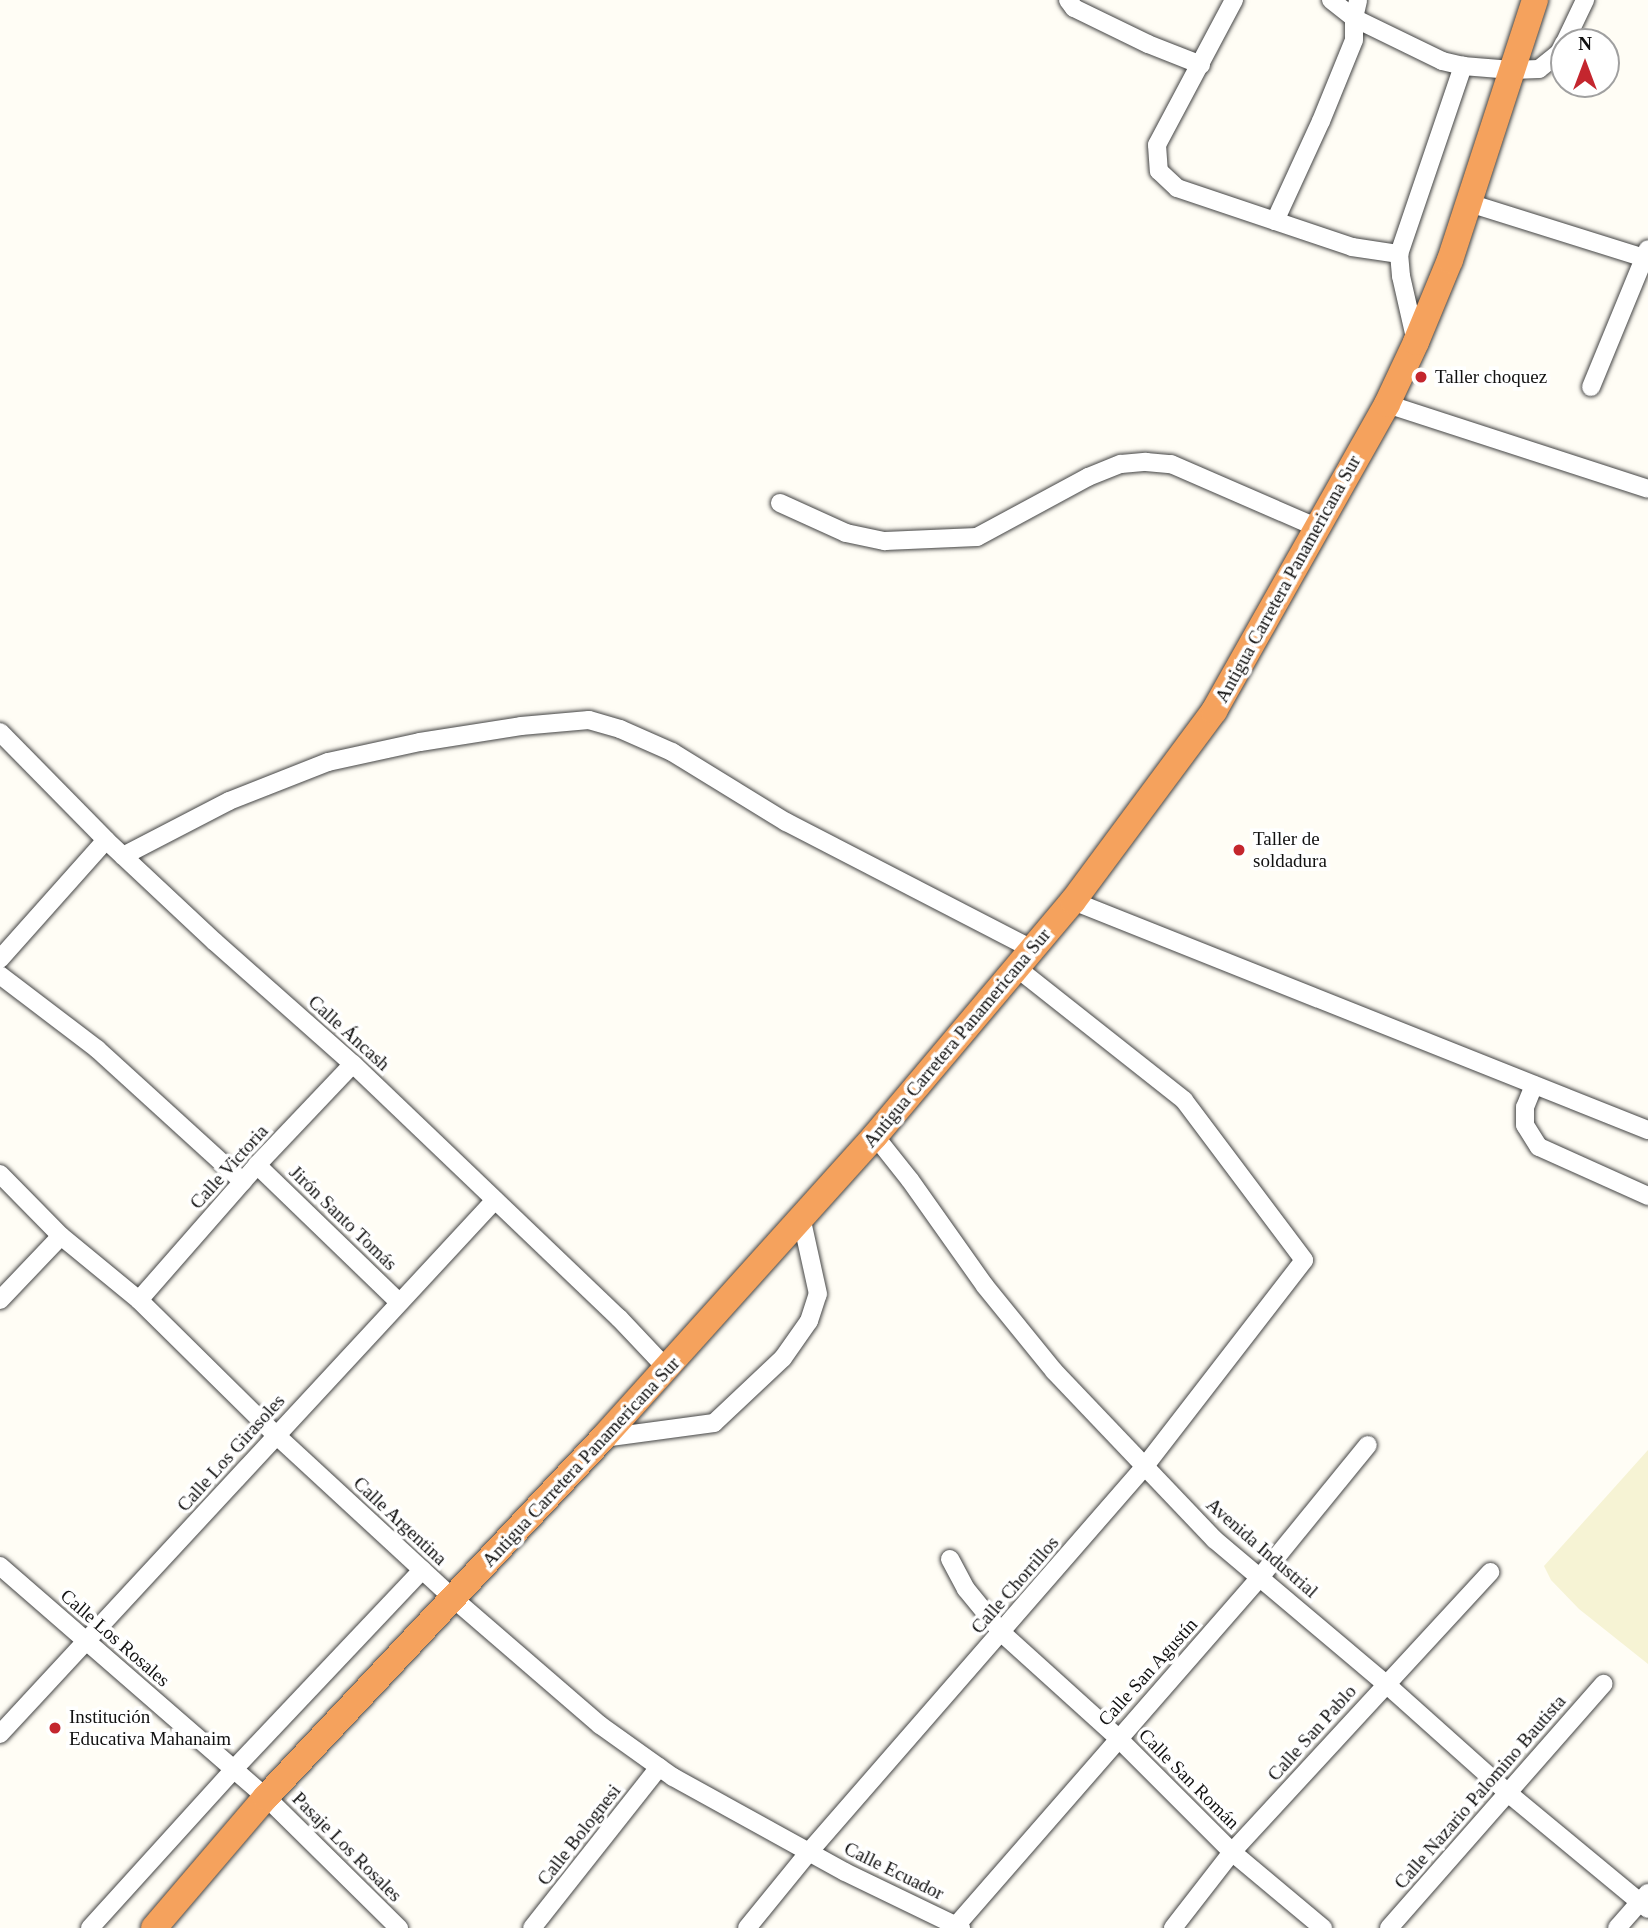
<!DOCTYPE html>
<html>
<head>
<meta charset="utf-8">
<style>
  body { margin:0 }
  #map { position:relative; width:1648px; height:1928px; overflow:hidden; background:#fffdf5; font-family:Georgia,serif }
  div>[style] { position:absolute }
  .farmland>* { inset:0; background:#f6f3d4 }
  .roads { filter:drop-shadow(0 0 2px #444) drop-shadow(0 0 2px #444) }
  .minor>* { height:18px; margin:-9px; padding:0 9px; transform-origin:9px; border-radius:9px; background:#fff }
  .highway>* { height:26px; margin:-13px; padding:0 13px; transform-origin:13px; border-radius:13px; background:#f5a25d }
  .dots>* { width:19px; height:19px; translate:-50% -50%; box-sizing:border-box; border:4px solid #fff; border-radius:50% }
  span { translate:-50% -50%; white-space:nowrap; text-align:center; line-height:1.15; -webkit-text-stroke:7px #fff; paint-order:stroke }
  .poi-label { font-size:19px; color:#111 }
  .left { translate:0 -50%; text-align:left }
  .street-label { font-size:19px; color:#111 }
  .north { position:absolute; left:1550px; top:28px; width:70px; height:70px; box-sizing:border-box; background:#fff; border:2px solid #a0a0a0; border-radius:50%; rotate:0deg; font-size:19px; font-weight:700; line-height:28px; text-align:center; color:#111 }
  .north::after { content:''; display:block; margin:auto; width:24px; height:32px; background:#c4262e; clip-path:polygon(50% 0,100% 100%,50% 72%,0 100%) }
</style>
</head>
<body>
<div id="map">
  <div class="farmland">
    <i style="clip-path:polygon(1648px 1450px,1648px 1664px,1579px 1609px,1551px 1580px,1544px 1566px)"></i>
  </div>
  <div class="roads">
    <div class="minor">
      <i style="left:1068px;top:0;width:10px;rotate:53deg"></i>
      <i style="left:1074px;top:8px;width:82px;rotate:25.9deg"></i>
      <i style="left:1148px;top:44px;width:57px;rotate:21.6deg"></i>
      <i style="left:1234px;top:0;width:164px;rotate:118deg"></i>
      <i style="left:1157px;top:145px;width:26px;rotate:86deg"></i>
      <i style="left:1159px;top:171px;width:25px;rotate:43deg"></i>
      <i style="left:1177px;top:188px;width:185px;rotate:18.6deg"></i>
      <i style="left:1352px;top:247px;width:48px;rotate:8.5deg"></i>
      <i style="left:1331px;top:0;width:29px;rotate:38deg"></i>
      <i style="left:1354px;top:18px;width:98px;rotate:26deg"></i>
      <i style="left:1442px;top:61px;width:22px;rotate:13deg"></i>
      <i style="left:1463px;top:66px;width:49px;rotate:4.7deg"></i>
      <i style="left:1512px;top:70px;width:27px;rotate:-2deg"></i>
      <i style="left:1539px;top:69px;width:26px;rotate:-39deg"></i>
      <i style="left:1559px;top:53px;width:11px;rotate:-63deg"></i>
      <i style="left:1565px;top:42px;width:47px;rotate:-64.5deg"></i>
      <i style="left:1469px;top:203px;width:188px;rotate:17.4deg"></i>
      <i style="left:1275px;top:221px;width:110px;rotate:-65.3deg"></i>
      <i style="left:1321px;top:121px;width:87px;rotate:-67.8deg"></i>
      <i style="left:1354px;top:40px;width:22px;rotate:-90deg"></i>
      <i style="left:1354px;top:18px;width:18px;rotate:-77deg"></i>
      <i style="left:1416px;top:342px;width:68px;rotate:-102.8deg"></i>
      <i style="left:1401px;top:276px;width:22px;rotate:-95deg"></i>
      <i style="left:1399px;top:254px;width:199px;rotate:-71.2deg"></i>
      <i style="left:1591px;top:387px;width:149px;rotate:-67.6deg"></i>
      <i style="left:1387px;top:404px;width:274px;rotate:18deg"></i>
      <i style="left:780px;top:503px;width:72px;rotate:24.4deg"></i>
      <i style="left:846px;top:533px;width:40px;rotate:12deg"></i>
      <i style="left:885px;top:541px;width:92px;rotate:-2.5deg"></i>
      <i style="left:977px;top:537px;width:126px;rotate:-28.4deg"></i>
      <i style="left:1088px;top:477px;width:35px;rotate:-22deg"></i>
      <i style="left:1121px;top:464px;width:25px;rotate:-5deg"></i>
      <i style="left:1146px;top:462px;width:25px;rotate:5deg"></i>
      <i style="left:1171px;top:464px;width:158px;rotate:23.5deg"></i>
      <i style="left:0;top:732px;width:151px;rotate:45.5deg"></i>
      <i style="left:106px;top:840px;width:149px;rotate:43.1deg"></i>
      <i style="left:215px;top:942px;width:184px;rotate:41.5deg"></i>
      <i style="left:353px;top:1064px;width:368px;rotate:43.7deg"></i>
      <i style="left:619px;top:1318px;width:70px;rotate:46.7deg"></i>
      <i style="left:123px;top:856px;width:119px;rotate:-27.4deg"></i>
      <i style="left:229px;top:801px;width:106px;rotate:-21.5deg"></i>
      <i style="left:328px;top:762px;width:94px;rotate:-12.3deg"></i>
      <i style="left:420px;top:742px;width:102px;rotate:-9deg"></i>
      <i style="left:521px;top:726px;width:68px;rotate:-5deg"></i>
      <i style="left:589px;top:720px;width:32px;rotate:16deg"></i>
      <i style="left:620px;top:729px;width:57px;rotate:23.9deg"></i>
      <i style="left:672px;top:752px;width:134px;rotate:31.6deg"></i>
      <i style="left:786px;top:822px;width:277px;rotate:27.3deg"></i>
      <i style="left:1073px;top:901px;width:619px;rotate:21.72deg"></i>
      <i style="left:0;top:959px;width:159px;rotate:-48.3deg"></i>
      <i style="left:0;top:975px;width:122px;rotate:37.3deg"></i>
      <i style="left:97px;top:1049px;width:197px;rotate:42.3deg"></i>
      <i style="left:1534px;top:1085px;width:24px;rotate:112deg"></i>
      <i style="left:1525px;top:1107px;width:18px;rotate:90deg"></i>
      <i style="left:1525px;top:1125px;width:26px;rotate:58deg"></i>
      <i style="left:1539px;top:1147px;width:120px;rotate:24.2deg"></i>
      <i style="left:875px;top:1136px;width:56px;rotate:51.5deg"></i>
      <i style="left:910px;top:1180px;width:130px;rotate:54.7deg"></i>
      <i style="left:985px;top:1286px;width:109px;rotate:50.9deg"></i>
      <i style="left:1054px;top:1371px;width:233px;rotate:46.4deg"></i>
      <i style="left:1215px;top:1540px;width:222px;rotate:40.1deg"></i>
      <i style="left:1385px;top:1683px;width:165px;rotate:41.8deg"></i>
      <i style="left:1508px;top:1793px;width:182px;rotate:39.6deg"></i>
      <i style="left:257px;top:1165px;width:196px;rotate:44deg"></i>
      <i style="left:0;top:1174px;width:87px;rotate:45.5deg"></i>
      <i style="left:61px;top:1236px;width:101px;rotate:39.4deg"></i>
      <i style="left:139px;top:1300px;width:192px;rotate:44.6deg"></i>
      <i style="left:276px;top:1435px;width:242px;rotate:42.7deg"></i>
      <i style="left:454px;top:1599px;width:193px;rotate:40.8deg"></i>
      <i style="left:600px;top:1725px;width:90px;rotate:35.5deg"></i>
      <i style="left:673px;top:1777px;width:196px;rotate:28.9deg"></i>
      <i style="left:845px;top:1872px;width:129px;rotate:25.8deg"></i>
      <i style="left:0;top:1300px;width:88px;rotate:-46.4deg"></i>
      <i style="left:139px;top:1300px;width:179px;rotate:-48.8deg"></i>
      <i style="left:257px;top:1165px;width:139px;rotate:-46.5deg"></i>
      <i style="left:603px;top:1438px;width:112px;rotate:-7.7deg"></i>
      <i style="left:714px;top:1423px;width:95px;rotate:-43.3deg"></i>
      <i style="left:783px;top:1358px;width:45px;rotate:-54.9deg"></i>
      <i style="left:809px;top:1321px;width:28px;rotate:-72deg"></i>
      <i style="left:818px;top:1294px;width:79px;rotate:-102.4deg"></i>
      <i style="left:950px;top:1559px;width:34px;rotate:62deg"></i>
      <i style="left:966px;top:1589px;width:57px;rotate:50.7deg"></i>
      <i style="left:1002px;top:1633px;width:155px;rotate:42.1deg"></i>
      <i style="left:1117px;top:1737px;width:163px;rotate:45deg"></i>
      <i style="left:1232px;top:1852px;width:119px;rotate:39.9deg"></i>
      <i style="left:0;top:1566px;width:352px;rotate:41deg"></i>
      <i style="left:266px;top:1797px;width:187px;rotate:44.6deg"></i>
      <i style="left:0;top:1734px;width:728px;rotate:-47.17deg"></i>
      <i style="left:90px;top:1928px;width:215px;rotate:-47.8deg"></i>
      <i style="left:234px;top:1769px;width:274px;rotate:-46.6deg"></i>
      <i style="left:532px;top:1928px;width:205px;rotate:-51.7deg"></i>
      <i style="left:747px;top:1928px;width:98px;rotate:-50.8deg"></i>
      <i style="left:809px;top:1852px;width:512px;rotate:-48.96deg"></i>
      <i style="left:1145px;top:1466px;width:260px;rotate:-52.3deg"></i>
      <i style="left:1304px;top:1260px;width:200px;rotate:-126.9deg"></i>
      <i style="left:1184px;top:1100px;width:213px;rotate:-141.7deg"></i>
      <i style="left:954px;top:1928px;width:467px;rotate:-48.9deg"></i>
      <i style="left:1261px;top:1576px;width:169px;rotate:-50.8deg"></i>
      <i style="left:1173px;top:1928px;width:96px;rotate:-52.2deg"></i>
      <i style="left:1232px;top:1852px;width:381px;rotate:-47.3deg"></i>
      <i style="left:1389px;top:1928px;width:325px;rotate:-48.7deg"></i>
      <i style="left:1617px;top:1928px;width:47px;rotate:-48.5deg"></i>
    </div>
    <div class="highway">
      <i style="left:154px;top:1928px;width:172px;rotate:-49.5deg"></i>
      <i style="left:266px;top:1797px;width:492px;rotate:-46.8deg"></i>
      <i style="left:603px;top:1438px;width:406px;rotate:-48deg"></i>
      <i style="left:875px;top:1136px;width:307px;rotate:-49.9deg"></i>
      <i style="left:1073px;top:901px;width:237px;rotate:-53.4deg"></i>
      <i style="left:1214px;top:711px;width:352px;rotate:-60.6deg"></i>
      <i style="left:1387px;top:404px;width:68px;rotate:-64.9deg"></i>
      <i style="left:1416px;top:342px;width:89px;rotate:-67.5deg"></i>
      <i style="left:1450px;top:260px;width:274px;rotate:-71.9deg"></i>
    </div>
  </div>
  <div class="dots">
    <i style="left:1421px;top:377px;background:#c4262e"></i>
    <i style="left:1239px;top:850px;background:#c4262e"></i>
    <i style="left:55px;top:1728px;background:#c4262e"></i>
  </div>
  <div class="poi-label">
    <span class="left" style="left:1435px;top:377px">Taller choquez</span>
    <span class="left" style="left:1253px;top:850px">Taller de<br>soldadura</span>
    <span class="left" style="left:69px;top:1728px">Institución<br>Educativa Mahanaim</span>
  </div>
  <div class="street-label">
    <span style="left:1288px;top:579px;rotate:-61deg">Antigua Carretera Panamericana Sur</span>
    <span style="left:349px;top:1033px;rotate:42deg">Calle Áncash</span>
    <span style="left:957px;top:1038px;rotate:-50deg">Antigua Carretera Panamericana Sur</span>
    <span style="left:229px;top:1167px;rotate:-48deg">Calle Victoria</span>
    <span style="left:343px;top:1218px;rotate:44deg">Jirón Santo Tomás</span>
    <span style="left:231px;top:1453px;rotate:-48deg">Calle Los Girasoles</span>
    <span style="left:581px;top:1462px;rotate:-47deg">Antigua Carretera Panamericana Sur</span>
    <span style="left:400px;top:1521px;rotate:43deg">Calle Argentina</span>
    <span style="left:1262px;top:1548px;rotate:41deg">Avenida Industrial</span>
    <span style="left:1015px;top:1585px;rotate:-49deg">Calle Chorrillos</span>
    <span style="left:115px;top:1638px;rotate:41deg">Calle Los Rosales</span>
    <span style="left:1148px;top:1672px;rotate:-48deg">Calle San Agustín</span>
    <span style="left:1312px;top:1733px;rotate:-48deg">Calle San Pablo</span>
    <span style="left:1189px;top:1779px;rotate:45deg">Calle San Román</span>
    <span style="left:1480px;top:1792px;rotate:-49deg">Calle Nazario Palomino Bautista</span>
    <span style="left:579px;top:1835px;rotate:-52deg">Calle Bolognesi</span>
    <span style="left:347px;top:1847px;rotate:45deg">Pasaje Los Rosales</span>
    <span style="left:894px;top:1871px;rotate:26deg">Calle Ecuador</span>
  </div>
  <div class="north">N</div>
</div>
</body>
</html>
